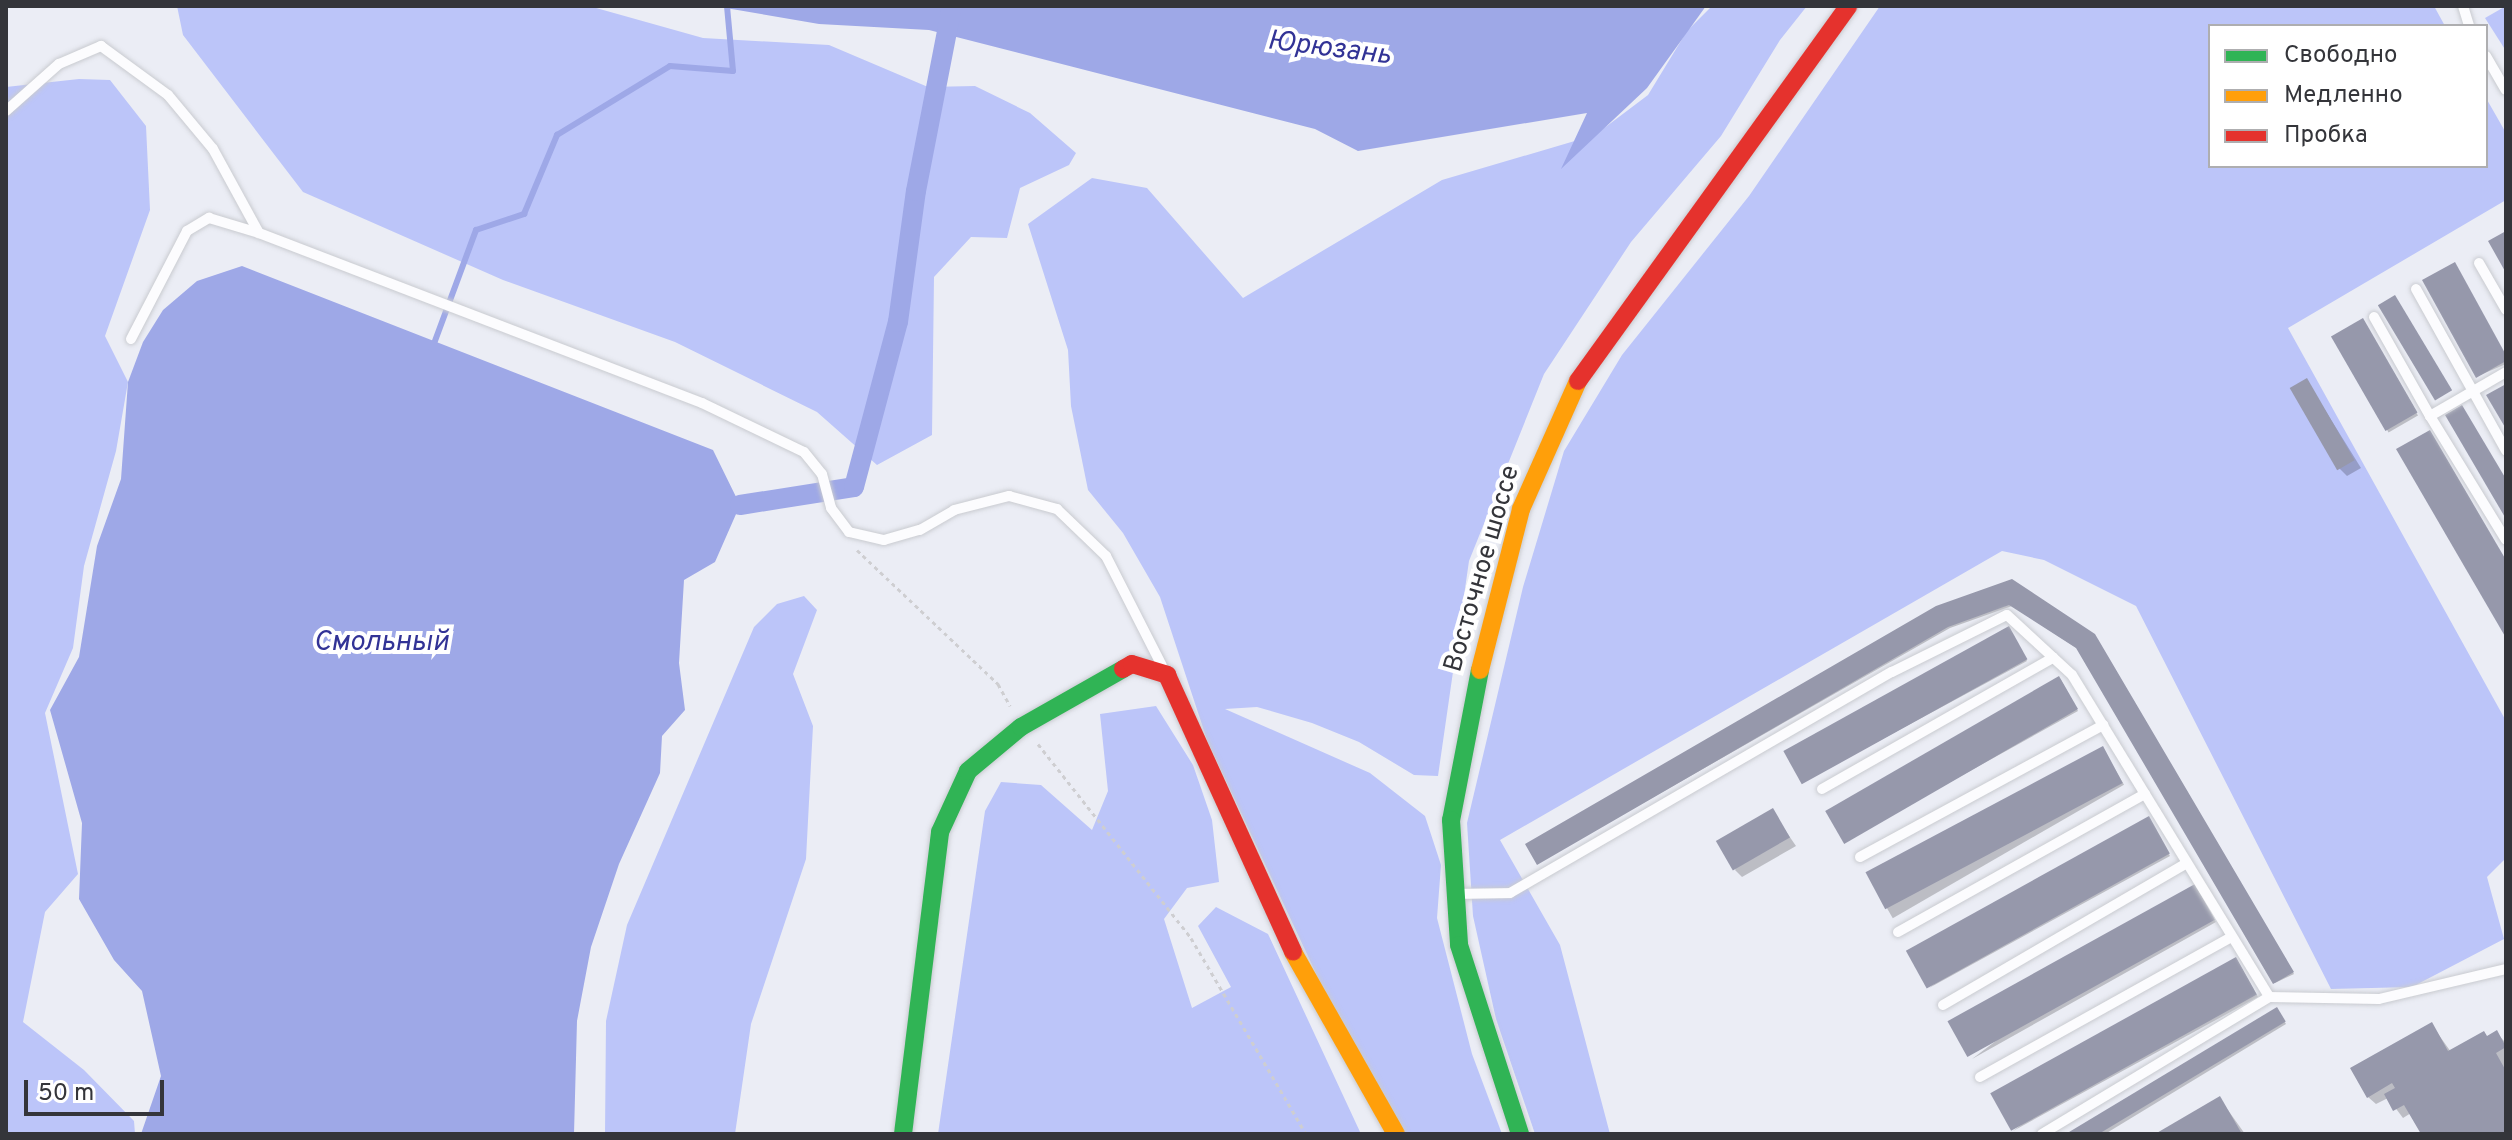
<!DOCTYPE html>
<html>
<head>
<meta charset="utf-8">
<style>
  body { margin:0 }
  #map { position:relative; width:2512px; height:1140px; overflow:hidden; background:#ebedf5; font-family:Overpass,sans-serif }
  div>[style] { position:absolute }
  .forest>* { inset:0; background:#bcc5f9 }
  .water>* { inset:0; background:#9ea8e7 }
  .shadow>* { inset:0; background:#0003; transform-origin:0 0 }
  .stream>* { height:6px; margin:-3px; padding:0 3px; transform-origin:3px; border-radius:3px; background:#9ea8e7 }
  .canal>* { height:20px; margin:-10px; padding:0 10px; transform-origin:10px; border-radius:10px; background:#9ea8e7 }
  .building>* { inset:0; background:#9698ab; transform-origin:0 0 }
  .path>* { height:3px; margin-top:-1.5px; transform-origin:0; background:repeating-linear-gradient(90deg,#ceced1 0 4px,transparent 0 8px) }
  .roads { filter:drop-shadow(0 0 2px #c9cbd0) drop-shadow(0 0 2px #c9cbd0) }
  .lane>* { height:10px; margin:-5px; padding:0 5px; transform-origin:5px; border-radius:5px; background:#fcfcfe }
  .fast>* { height:18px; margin:-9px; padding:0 9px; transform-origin:9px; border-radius:9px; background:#30b455 }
  .slow>* { height:18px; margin:-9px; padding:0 9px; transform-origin:9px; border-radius:9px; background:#ff9f0a }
  .jam>* { height:18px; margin:-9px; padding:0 9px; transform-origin:9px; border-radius:9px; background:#e5322d }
  span { translate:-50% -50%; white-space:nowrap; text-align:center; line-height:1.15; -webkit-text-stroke:8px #fff; paint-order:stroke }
  .street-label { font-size:26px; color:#34353a }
  .water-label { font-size:28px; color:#323396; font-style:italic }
  .frame { position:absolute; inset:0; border:8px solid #34353a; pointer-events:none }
  .legend { position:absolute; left:2208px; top:24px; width:280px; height:144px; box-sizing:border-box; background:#fff; border:2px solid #aeaeb0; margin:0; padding:10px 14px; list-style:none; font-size:24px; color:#34353a }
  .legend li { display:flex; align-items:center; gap:16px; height:40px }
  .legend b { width:40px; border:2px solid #aeaeb0 }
  .scale { position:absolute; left:24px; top:1080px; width:140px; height:36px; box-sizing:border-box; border:4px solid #34353a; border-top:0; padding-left:10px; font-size:24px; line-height:28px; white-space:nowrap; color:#34353a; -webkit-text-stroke:6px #fff; paint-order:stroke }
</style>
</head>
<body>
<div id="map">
  <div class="forest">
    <i style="clip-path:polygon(177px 6px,589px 6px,703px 38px,829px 45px,928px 87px,975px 86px,1030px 113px,1076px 153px,1069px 165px,1020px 188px,1007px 238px,971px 237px,934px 277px,932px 435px,877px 465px,817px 412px,675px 342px,503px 280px,303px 192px,183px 35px)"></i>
    <i style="clip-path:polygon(1712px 6px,1807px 6px,1780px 40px,1721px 136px,1631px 242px,1544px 374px,1469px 561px,1438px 776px,1414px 775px,1359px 742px,1312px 723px,1257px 707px,1225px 709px,1370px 773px,1425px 816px,1441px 865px,1437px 918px,1472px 1054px,1502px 1134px,1391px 1134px,1207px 740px,1160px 597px,1123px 533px,1088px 490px,1071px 406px,1068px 350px,1028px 224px,1092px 178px,1147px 188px,1243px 298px,1442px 180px,1595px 135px,1648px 95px,1687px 31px)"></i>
    <i style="clip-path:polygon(1880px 6px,2434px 6px,2445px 26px,2210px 26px,2210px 166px,2486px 166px,2486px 98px,2506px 133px,2506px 200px,2288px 328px,2506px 721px,2506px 858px,2487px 877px,2504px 939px,2412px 987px,2331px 989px,2136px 606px,2044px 560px,2002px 551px,1500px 840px,1560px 945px,1610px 1134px,1535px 1134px,1496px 1019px,1473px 916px,1467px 823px,1523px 587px,1564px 451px,1622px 355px,1749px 196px)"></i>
    <i style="clip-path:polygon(2506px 6px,2506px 51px,2485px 18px)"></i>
    <i style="clip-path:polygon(79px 79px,110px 80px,146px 126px,150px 210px,105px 336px,128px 382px,116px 451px,84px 566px,73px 648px,45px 713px,78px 874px,45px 912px,23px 1022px,84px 1070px,134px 1121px,135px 1134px,6px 1134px,6px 87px)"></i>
    <i style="clip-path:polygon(804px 596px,817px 610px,793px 674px,813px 726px,806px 859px,751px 1024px,735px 1134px,605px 1134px,606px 1021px,627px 925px,754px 627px,777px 604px)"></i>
    <i style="clip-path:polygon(1156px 706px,1193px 765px,1212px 820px,1219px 882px,1187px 888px,1164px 919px,1192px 1008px,1231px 987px,1198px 926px,1216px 907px,1268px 934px,1361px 1134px,938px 1134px,985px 811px,1001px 782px,1041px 785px,1092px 830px,1108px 791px,1100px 714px)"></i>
  </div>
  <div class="water">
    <i style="clip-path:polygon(714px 6px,1706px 6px,1647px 88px,1561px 169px,1587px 113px,1358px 151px,1315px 129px,929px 30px,819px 24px)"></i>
    <i style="clip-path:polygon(242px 266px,713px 450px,740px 505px,715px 562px,684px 580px,679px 663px,685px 710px,662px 736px,660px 773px,619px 864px,591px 947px,577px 1021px,574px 1134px,141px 1134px,161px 1076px,142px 991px,114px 960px,79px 899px,82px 823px,50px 710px,79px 657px,97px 546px,121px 479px,128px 382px,143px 342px,163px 310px,197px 281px)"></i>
  </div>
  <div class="shadow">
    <i style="left:2364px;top:322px;width:108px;height:34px;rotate:60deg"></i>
    <i style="clip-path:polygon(2506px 357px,2506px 364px,2478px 376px)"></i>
    <i style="clip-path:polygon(2307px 381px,2361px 468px,2347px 476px,2339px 468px)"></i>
    <i style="clip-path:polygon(2011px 582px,2096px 638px,2294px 974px,2275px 983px,2078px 649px,2012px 606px,1950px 628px,1538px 863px)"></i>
    <i style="clip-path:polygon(2010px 630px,2027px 661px,1803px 782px)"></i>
    <i style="clip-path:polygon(2061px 680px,2078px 711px,1844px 841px)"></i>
    <i style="left:2104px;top:750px;width:40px;height:267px;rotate:60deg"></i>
    <i style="clip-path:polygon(1772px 811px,1796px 846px,1742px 877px,1735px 870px)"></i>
    <i style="clip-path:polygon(2150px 820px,2170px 856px,1929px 988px)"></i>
    <i style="clip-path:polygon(2197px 889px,2216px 922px,1972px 1059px)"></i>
    <i style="clip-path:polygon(2238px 962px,2258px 997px,2013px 1131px)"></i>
    <i style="clip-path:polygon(2278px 1011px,2286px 1024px,2105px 1134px,2071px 1134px)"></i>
    <i style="clip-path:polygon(2431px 1024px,2451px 1052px,2497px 1033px,2504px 1041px,2506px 1134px,2423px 1134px,2411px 1113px,2403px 1118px,2388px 1098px,2376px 1104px,2368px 1097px)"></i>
    <i style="clip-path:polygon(2220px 1099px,2245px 1134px,2159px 1134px)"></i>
  </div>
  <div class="stream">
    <i style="left:432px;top:349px;width:127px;rotate:-69.7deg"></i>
    <i style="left:476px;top:230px;width:51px;rotate:-18.4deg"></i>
    <i style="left:524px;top:214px;width:86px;rotate:-67.3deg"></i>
    <i style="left:557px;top:135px;width:132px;rotate:-31.4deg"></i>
    <i style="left:670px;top:66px;width:63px;rotate:4.5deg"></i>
    <i style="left:733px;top:71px;width:65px;rotate:-95.3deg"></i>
  </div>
  <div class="canal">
    <i style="left:740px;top:505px;width:115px;rotate:-9deg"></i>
    <i style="left:854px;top:487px;width:171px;rotate:-75.1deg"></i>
    <i style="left:898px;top:322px;width:132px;rotate:-82.2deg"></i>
    <i style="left:916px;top:191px;width:188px;rotate:-79deg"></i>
  </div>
  <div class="building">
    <i style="clip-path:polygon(2506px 231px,2506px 273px,2488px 241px)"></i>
    <i style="clip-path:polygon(2455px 262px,2506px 355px,2506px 361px,2476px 378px,2422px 280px)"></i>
    <i style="left:2395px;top:295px;width:111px;height:20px;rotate:59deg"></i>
    <i style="left:2363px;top:318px;width:109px;height:37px;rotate:60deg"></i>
    <i style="left:2307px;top:378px;width:95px;height:20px;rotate:60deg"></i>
    <i style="clip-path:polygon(2506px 384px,2506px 429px,2486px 395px)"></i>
    <i style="clip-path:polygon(2462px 405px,2506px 479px,2506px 519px,2445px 415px)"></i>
    <i style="clip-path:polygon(2430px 430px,2506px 560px,2506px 638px,2396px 449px)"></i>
    <i style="clip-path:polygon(2012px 579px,2095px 634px,2294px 972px,2273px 984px,2076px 648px,2009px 605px,1948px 627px,1537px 865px,1525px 844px,1936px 606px)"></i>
    <i style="left:2009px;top:626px;width:38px;height:258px;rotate:61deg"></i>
    <i style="left:2059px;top:676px;width:38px;height:270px;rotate:60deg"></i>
    <i style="left:2103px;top:746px;width:42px;height:269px;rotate:62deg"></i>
    <i style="left:1773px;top:808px;width:34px;height:66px;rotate:60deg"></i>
    <i style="left:2149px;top:816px;width:43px;height:278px;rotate:61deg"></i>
    <i style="left:2195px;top:884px;width:41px;height:283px;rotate:61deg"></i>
    <i style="left:2236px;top:957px;width:43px;height:281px;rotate:61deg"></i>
    <i style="left:2277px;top:1007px;width:17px;height:245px;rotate:59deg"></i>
    <i style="clip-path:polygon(2432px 1022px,2448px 1051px,2484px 1031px,2487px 1036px,2497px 1030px,2506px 1047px,2496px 1053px,2506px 1071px,2506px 1134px,2421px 1134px,2404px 1105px,2393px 1111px,2384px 1094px,2395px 1088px,2392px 1083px,2367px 1098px,2350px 1068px)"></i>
    <i style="clip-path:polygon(2220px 1096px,2242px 1134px,2155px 1134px)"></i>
  </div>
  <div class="path">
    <i style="left:857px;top:550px;width:195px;rotate:43.5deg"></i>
    <i style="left:998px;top:684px;width:25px;rotate:61deg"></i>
    <i style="left:1038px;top:744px;width:247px;rotate:51.7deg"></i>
    <i style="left:1191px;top:938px;width:227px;rotate:59.6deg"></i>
  </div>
  <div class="roads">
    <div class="lane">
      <i style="left:2463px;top:6px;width:21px;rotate:73deg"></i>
      <i style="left:2486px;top:56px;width:39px;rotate:60deg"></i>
      <i style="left:6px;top:111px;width:71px;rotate:-41.6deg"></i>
      <i style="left:59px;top:64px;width:46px;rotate:-23.2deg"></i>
      <i style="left:101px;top:46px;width:83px;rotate:36.2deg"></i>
      <i style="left:168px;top:95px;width:70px;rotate:50.2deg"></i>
      <i style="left:213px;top:149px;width:96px;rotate:61.3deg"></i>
      <i style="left:259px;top:233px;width:474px;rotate:21deg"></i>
      <i style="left:702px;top:403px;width:113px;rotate:25.7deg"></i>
      <i style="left:804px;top:452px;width:28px;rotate:51deg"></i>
      <i style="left:822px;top:474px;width:35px;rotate:75deg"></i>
      <i style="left:831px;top:508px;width:30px;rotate:53deg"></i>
      <i style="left:849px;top:532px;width:36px;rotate:13deg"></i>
      <i style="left:884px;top:540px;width:37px;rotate:-16deg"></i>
      <i style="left:920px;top:530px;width:39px;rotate:-30deg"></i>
      <i style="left:954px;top:510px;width:57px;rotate:-14.3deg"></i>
      <i style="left:1009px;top:496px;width:50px;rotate:15.2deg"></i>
      <i style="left:1057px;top:509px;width:68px;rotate:43.8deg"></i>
      <i style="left:1106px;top:556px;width:123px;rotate:63deg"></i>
      <i style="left:2479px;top:263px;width:54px;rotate:60.1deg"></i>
      <i style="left:2416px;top:289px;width:185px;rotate:60.9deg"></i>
      <i style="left:2374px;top:317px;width:114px;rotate:60.5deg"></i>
      <i style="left:131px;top:339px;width:122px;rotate:-62.6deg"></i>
      <i style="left:187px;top:231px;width:26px;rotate:-31deg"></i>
      <i style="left:209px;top:218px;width:52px;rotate:16.7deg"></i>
      <i style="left:2506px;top:372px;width:88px;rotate:149.9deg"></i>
      <i style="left:2430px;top:416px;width:145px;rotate:58.5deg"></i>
      <i style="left:1822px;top:789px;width:266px;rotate:-29.6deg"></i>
      <i style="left:1860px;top:857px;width:277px;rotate:-28.5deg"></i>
      <i style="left:1459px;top:894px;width:51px;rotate:-1.1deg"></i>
      <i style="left:1510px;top:893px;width:441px;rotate:-30.1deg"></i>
      <i style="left:1892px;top:672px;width:128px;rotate:-26.4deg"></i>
      <i style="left:2007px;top:615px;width:88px;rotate:42.7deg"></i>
      <i style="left:2072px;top:675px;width:377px;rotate:58.5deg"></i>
      <i style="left:1898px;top:932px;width:283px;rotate:-29.2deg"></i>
      <i style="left:1943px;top:1005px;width:282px;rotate:-30.2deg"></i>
      <i style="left:1980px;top:1077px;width:288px;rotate:-29.1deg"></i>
      <i style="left:2042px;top:1134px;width:265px;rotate:-31.1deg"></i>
      <i style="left:2269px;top:997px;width:110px;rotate:1deg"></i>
      <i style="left:2379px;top:999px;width:130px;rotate:-13.3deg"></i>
    </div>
    <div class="fast">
      <i style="left:1480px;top:670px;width:153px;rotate:100.9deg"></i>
      <i style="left:1451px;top:820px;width:125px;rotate:86.3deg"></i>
      <i style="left:1459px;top:945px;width:199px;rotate:72.1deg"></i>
      <i style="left:903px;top:1134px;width:304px;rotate:-83deg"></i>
      <i style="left:940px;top:832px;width:67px;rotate:-65.3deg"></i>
      <i style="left:968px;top:771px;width:69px;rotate:-39.7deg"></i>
      <i style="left:1021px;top:727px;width:117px;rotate:-29.6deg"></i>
    </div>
    <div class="slow">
      <i style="left:1480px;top:670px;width:166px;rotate:-75.7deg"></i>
      <i style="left:1521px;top:509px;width:140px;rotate:-66deg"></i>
      <i style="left:1293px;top:952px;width:209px;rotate:60.5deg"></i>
    </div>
    <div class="jam">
      <i style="left:1578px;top:381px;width:462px;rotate:-54.2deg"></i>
      <i style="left:1123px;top:669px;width:10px;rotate:-29deg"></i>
      <i style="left:1132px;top:664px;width:37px;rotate:17deg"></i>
      <i style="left:1167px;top:675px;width:304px;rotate:65.5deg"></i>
    </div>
  </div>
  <div class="street-label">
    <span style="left:1483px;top:569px;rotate:-74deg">Восточное шоссе</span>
  </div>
  <div class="water-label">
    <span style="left:1329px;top:49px;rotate:7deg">Юрюзань</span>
    <span style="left:381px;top:643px">Смольный</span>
  </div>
  <div class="frame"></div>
  <ul class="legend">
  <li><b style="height:10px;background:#30b455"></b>Свободно</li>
  <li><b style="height:10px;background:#ff9f0a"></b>Медленно</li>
  <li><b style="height:10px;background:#e5322d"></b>Пробка</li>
  </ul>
  <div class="scale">50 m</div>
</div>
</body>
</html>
